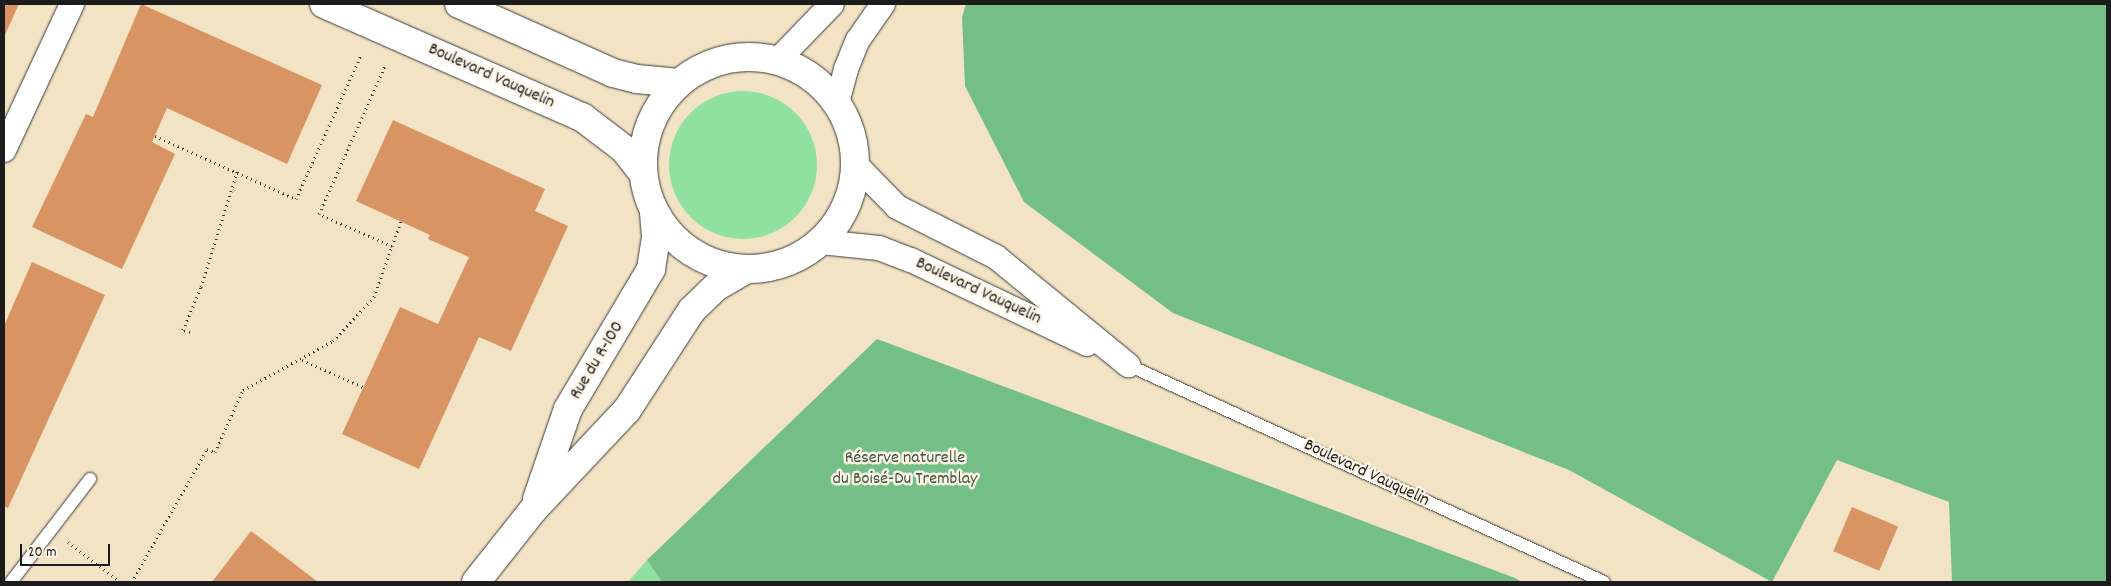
<!DOCTYPE html>
<html>
<head>
<meta charset="utf-8">
<style>
  body { margin:0 }
  #map { position:relative; width:2111px; height:586px; overflow:hidden; background:#f2e3c5; font-family:Dekko,sans-serif }
  div>[style] { position:absolute }
  .green>* { inset:0; background:#90e1a0 }
  .round { border-radius:50% }
  .forest>* { inset:0; background:#74bf86 }
  .building>* { inset:0; background:#d99463; transform-origin:0 0 }
  .path>* { height:3px; margin-top:-1.5px; transform-origin:0; background:repeating-linear-gradient(90deg,#3c3a35 0 1px,transparent 0 5px) }
  .roads { filter:drop-shadow(0 0 1px #3c3a35) drop-shadow(0 0 1px #3c3a35) }
  .service>* { height:12px; margin:-6px; padding:0 6px; transform-origin:6px; border-radius:6px; background:#fff }
  .minor>* { height:24px; margin:-12px; padding:0 12px; transform-origin:12px; border-radius:12px; background:#fff }
  .tertiary>* { height:28px; margin:-14px; padding:0 14px; transform-origin:14px; border-radius:14px; background:#fff }
  .tertiary>.ring { margin:-14px; padding:0; box-sizing:content-box; background:none; border:28px solid #fff; border-radius:50% }
  span { translate:-50% -50%; white-space:nowrap; text-align:center; line-height:1.15; -webkit-text-stroke:5px #fcf5e5; paint-order:stroke }
  .street-label { font-size:18px; color:#1c1c1c }
  .park-label { font-size:18px; color:#3f5744 }
  .frame { position:absolute; inset:0; border:5px solid #1c1c1c; pointer-events:none }
  .scale { position:absolute; left:20px; top:544px; width:90px; height:22px; box-sizing:border-box; border:2px solid #1c1c1c; border-top:0; padding-left:6px; font-size:15px; line-height:18px; white-space:nowrap; color:#1c1c1c; -webkit-text-stroke:4px #fcf5e5; paint-order:stroke }
</style>
</head>
<body>
<div id="map">
  <div class="green">
    <i class="round" style="left:669px;top:91px;width:148px;height:148px"></i>
    <i style="clip-path:polygon(647px 560px,662px 582px,628px 582px)"></i>
  </div>
  <div class="forest">
    <i style="clip-path:polygon(966px 4px,2107px 4px,2107px 582px,1952px 582px,1949px 502px,1837px 460px,1772px 582px,1569px 470px,1173px 313px,1024px 202px,965px 86px,962px 17px)"></i>
    <i style="clip-path:polygon(877px 339px,1515px 578px,1522px 582px,662px 582px,647px 560px)"></i>
  </div>
  <div class="building">
    <i style="clip-path:polygon(4px 4px,19px 4px,4px 37px)"></i>
    <i style="clip-path:polygon(141px 4px,322px 85px,287px 164px,167px 108px,152px 142px,175px 154px,122px 269px,32px 227px,86px 114px,93px 117px)"></i>
    <i style="clip-path:polygon(393px 120px,545px 189px,535px 211px,568px 226px,511px 351px,479px 337px,419px 469px,342px 434px,400px 307px,438px 324px,469px 257px,428px 239px,430px 235px,356px 201px)"></i>
    <i style="clip-path:polygon(32px 262px,105px 295px,8px 508px,4px 506px,4px 326px)"></i>
    <i style="left:1852px;top:507px;width:50px;height:48px;rotate:23deg"></i>
    <i style="clip-path:polygon(251px 531px,318px 582px,212px 582px)"></i>
  </div>
  <div class="path">
    <i style="left:155px;top:136px;width:154px;rotate:24.1deg"></i>
    <i style="left:296px;top:199px;width:158px;rotate:-65.7deg"></i>
    <i style="left:392px;top:246px;width:27px;rotate:-70deg"></i>
    <i style="left:190px;top:332px;width:7px;rotate:-164deg"></i>
    <i style="left:183px;top:330px;width:47px;rotate:-67.3deg"></i>
    <i style="left:201px;top:287px;width:121px;rotate:-72.6deg"></i>
    <i style="left:302px;top:360px;width:67px;rotate:23.9deg"></i>
    <i style="left:68px;top:542px;width:66px;rotate:37deg"></i>
    <i style="left:132px;top:582px;width:153px;rotate:-60.6deg"></i>
    <i style="left:207px;top:449px;width:9px;rotate:21deg"></i>
    <i style="left:215px;top:452px;width:68px;rotate:-65.7deg"></i>
    <i style="left:243px;top:390px;width:102px;rotate:-28.6deg"></i>
    <i style="left:333px;top:341px;width:60px;rotate:-47deg"></i>
    <i style="left:374px;top:297px;width:54px;rotate:-70.6deg"></i>
    <i style="left:392px;top:246px;width:80px;rotate:-156.3deg"></i>
    <i style="left:319px;top:214px;width:162px;rotate:-66deg"></i>
  </div>
  <div class="roads">
    <div class="service">
      <i style="left:1128px;top:365px;width:523px;rotate:24.51deg"></i>
      <i style="left:11px;top:582px;width:130px;rotate:-52.5deg"></i>
    </div>
    <div class="minor">
      <i style="left:777px;top:61px;width:79px;rotate:-46deg"></i>
      <i style="left:837px;top:103px;width:35px;rotate:-75deg"></i>
      <i style="left:846px;top:69px;width:31px;rotate:-68deg"></i>
      <i style="left:858px;top:40px;width:44px;rotate:-55.2deg"></i>
      <i style="left:4px;top:150px;width:161px;rotate:-65deg"></i>
      <i style="left:856px;top:165px;width:59px;rotate:45.7deg"></i>
      <i style="left:897px;top:207px;width:111px;rotate:26.8deg"></i>
      <i style="left:996px;top:257px;width:171px;rotate:39.3deg"></i>
      <i style="left:821px;top:242px;width:58px;rotate:5.9deg"></i>
      <i style="left:879px;top:248px;width:34px;rotate:21deg"></i>
      <i style="left:911px;top:260px;width:195px;rotate:25.5deg"></i>
    </div>
    <div class="tertiary">
      <i style="left:324px;top:4px;width:282px;rotate:23.7deg"></i>
      <i style="left:582px;top:117px;width:53px;rotate:37.3deg"></i>
      <i style="left:624px;top:149px;width:31px;rotate:52deg"></i>
      <i style="left:459px;top:4px;width:169px;rotate:24.1deg"></i>
      <i style="left:613px;top:73px;width:25px;rotate:14deg"></i>
      <i style="left:637px;top:79px;width:42px;rotate:5.4deg"></i>
      <i class="ring" style="left:643px;top:57px;width:184px;height:184px"></i>
      <i style="left:537px;top:499px;width:95px;rotate:-71deg"></i>
      <i style="left:568px;top:409px;width:163px;rotate:-59.3deg"></i>
      <i style="left:651px;top:269px;width:33px;rotate:-81deg"></i>
      <i style="left:656px;top:236px;width:24px;rotate:-95deg"></i>
      <i style="left:476px;top:582px;width:92px;rotate:-51.6deg"></i>
      <i style="left:533px;top:510px;width:137px;rotate:-46.8deg"></i>
      <i style="left:627px;top:410px;width:119px;rotate:-57deg"></i>
      <i style="left:692px;top:310px;width:33px;rotate:-44deg"></i>
      <i style="left:716px;top:287px;width:34px;rotate:-30deg"></i>
    </div>
  </div>
  <div class="street-label">
    <span style="left:491px;top:77px;rotate:24deg">Boulevard Vauquelin</span>
    <span style="left:978px;top:292px;rotate:25deg">Boulevard Vauquelin</span>
    <span style="left:598px;top:361px;rotate:-59deg">Rue du R-100</span>
    <span style="left:1366px;top:474px;rotate:25deg">Boulevard Vauquelin</span>
  </div>
  <div class="park-label">
    <span style="left:905px;top:470px">Réserve naturelle<br>du Boisé-Du Tremblay</span>
  </div>
  <div class="frame"></div>
  <div class="scale">20 m</div>
</div>
</body>
</html>
